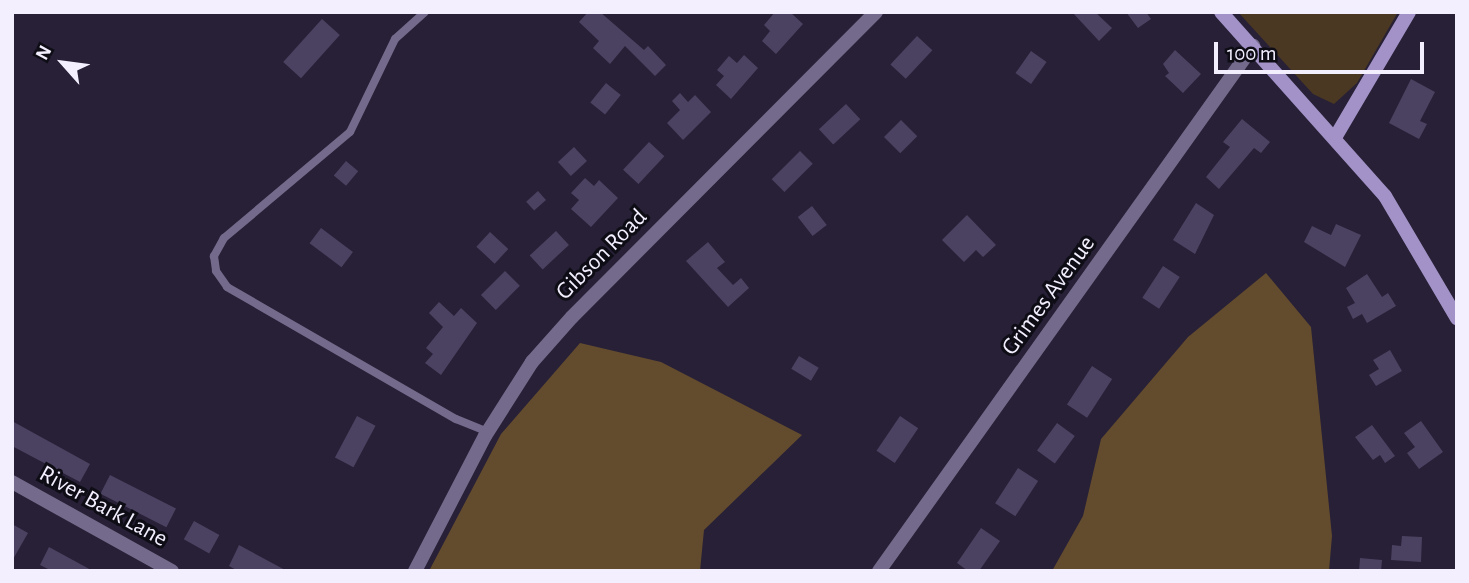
<!DOCTYPE html>
<html>
<head>
<meta charset="utf-8">
<style>
  body { margin:0 }
  #map { position:relative; width:1469px; height:583px; overflow:hidden; background:#272036; font-family:"Alegreya Sans",sans-serif }
  div>[style] { position:absolute }
  .green>* { inset:0; background:#4a3823 }
  .forest>* { inset:0; background:#634b2e }
  .building>* { inset:0; background:#4b4262; transform-origin:0 0 }
  .lane>* { height:8px; margin:-4px; padding:0 4px; transform-origin:4px; border-radius:4px; background:#746b8c }
  .street>* { height:14px; margin:-7px; padding:0 7px; transform-origin:7px; border-radius:7px; background:#746b8c }
  .secondary>* { height:14px; margin:-7px; padding:0 7px; transform-origin:7px; border-radius:7px; background:#a292c7 }
  span { translate:-50% -50%; white-space:nowrap; text-align:center; line-height:1.15; -webkit-text-stroke:6px #0e0c15; paint-order:stroke }
  .street-label { font-size:24px; color:#f3efff }
  .frame { position:absolute; inset:0; border:14px solid #f3efff; pointer-events:none }
  .north { position:absolute; left:28px; top:28px; width:70px; height:70px; -webkit-text-stroke:5px #0e0c15; paint-order:stroke; rotate:298deg; font-size:19px; font-weight:700; line-height:28px; text-align:center; color:#f3efff }
  .north::after { content:''; display:block; margin:auto; width:24px; height:32px; background:#f3efff; clip-path:polygon(50% 0,100% 100%,50% 72%,0 100%) }
  .scale { position:absolute; left:1214px; top:42px; width:210px; height:32px; box-sizing:border-box; border:4px solid #f3efff; border-top:0; padding-left:9px; font-size:21px; line-height:24px; white-space:nowrap; color:#f3efff; -webkit-text-stroke:5px #0e0c15; paint-order:stroke }
</style>
</head>
<body>
<div id="map">
  <div class="green">
    <i style="clip-path:polygon(1238px 12px,1398px 12px,1357px 83px,1334px 104px,1313px 94px)"></i>
  </div>
  <div class="forest">
    <i style="clip-path:polygon(1266px 273px,1311px 327px,1332px 536px,1329px 571px,1052px 571px,1083px 516px,1101px 439px,1188px 337px)"></i>
    <i style="clip-path:polygon(580px 343px,661px 362px,802px 435px,704px 530px,700px 571px,429px 571px,501px 434px)"></i>
  </div>
  <div class="building">
    <i style="clip-path:polygon(588px 12px,600px 12px,644px 50px,648px 46px,666px 65px,655px 76px,625px 46px,610px 64px,593px 48px,599px 41px,579px 22px)"></i>
    <i style="clip-path:polygon(775px 12px,790px 12px,803px 24px,776px 54px,762px 41px,770px 31px,764px 25px)"></i>
    <i style="clip-path:polygon(1072px 12px,1095px 12px,1112px 28px,1099px 41px)"></i>
    <i style="clip-path:polygon(1126px 12px,1146px 12px,1151px 19px,1138px 28px)"></i>
    <i style="left:322px;top:19px;width:24px;height:58px;rotate:42deg"></i>
    <i style="left:917px;top:36px;width:21px;height:39px;rotate:43deg"></i>
    <i style="clip-path:polygon(1175px 50px,1201px 74px,1183px 93px,1165px 76px,1169px 73px,1163px 64px)"></i>
    <i style="left:1031px;top:51px;width:19px;height:27px;rotate:35deg"></i>
    <i style="clip-path:polygon(744px 55px,758px 68px,731px 99px,716px 85px,724px 76px,717px 70px,729px 56px,737px 63px)"></i>
    <i style="clip-path:polygon(1411px 79px,1435px 92px,1420px 121px,1427px 124px,1419px 139px,1389px 123px)"></i>
    <i style="left:606px;top:83px;width:19px;height:25px;rotate:39deg"></i>
    <i style="clip-path:polygon(680px 93px,688px 102px,695px 95px,711px 112px,683px 140px,667px 123px,680px 110px,672px 101px)"></i>
    <i style="left:846px;top:104px;width:21px;height:37px;rotate:47deg"></i>
    <i style="clip-path:polygon(1242px 119px,1270px 142px,1261px 153px,1254px 148px,1219px 189px,1206px 177px,1230px 147px,1223px 142px)"></i>
    <i style="left:901px;top:120px;width:23px;height:24px;rotate:45deg"></i>
    <i style="left:649px;top:142px;width:21px;height:38px;rotate:43deg"></i>
    <i style="left:574px;top:147px;width:19px;height:22px;rotate:47deg"></i>
    <i style="left:800px;top:151px;width:18px;height:40px;rotate:45deg"></i>
    <i style="left:346px;top:161px;width:16px;height:19px;rotate:40deg"></i>
    <i style="clip-path:polygon(585px 178px,594px 186px,599px 180px,618px 198px,591px 227px,571px 209px,579px 200px,571px 193px)"></i>
    <i style="left:538px;top:191px;width:12px;height:16px;rotate:48deg"></i>
    <i style="clip-path:polygon(1196px 203px,1214px 215px,1195px 254px,1173px 240px)"></i>
    <i style="left:812px;top:206px;width:24px;height:18px;rotate:52deg"></i>
    <i style="clip-path:polygon(967px 215px,996px 245px,983px 257px,976px 250px,964px 262px,942px 240px)"></i>
    <i style="clip-path:polygon(1336px 224px,1361px 235px,1345px 267px,1304px 242px,1312px 226px,1331px 235px)"></i>
    <i style="left:321px;top:228px;width:40px;height:19px;rotate:37deg"></i>
    <i style="left:556px;top:231px;width:19px;height:36px;rotate:47deg"></i>
    <i style="left:490px;top:232px;width:25px;height:20px;rotate:43deg"></i>
    <i style="clip-path:polygon(708px 242px,725px 262px,717px 268px,733px 285px,741px 278px,749px 288px,728px 307px,686px 261px)"></i>
    <i style="left:1163px;top:266px;width:20px;height:38px;rotate:33deg"></i>
    <i style="left:505px;top:271px;width:21px;height:34px;rotate:45deg"></i>
    <i style="clip-path:polygon(1367px 274px,1382px 297px,1388px 293px,1396px 306px,1367px 323px,1362px 314px,1353px 319px,1347px 307px,1355px 303px,1346px 288px)"></i>
    <i style="clip-path:polygon(439px 302px,454px 316px,461px 308px,477px 323px,441px 375px,425px 363px,433px 354px,426px 348px,443px 327px,429px 313px)"></i>
    <i style="clip-path:polygon(1390px 350px,1402px 371px,1376px 386px,1369px 375px,1379px 369px,1373px 360px)"></i>
    <i style="left:799px;top:356px;width:23px;height:15px;rotate:31deg"></i>
    <i style="left:1092px;top:366px;width:24px;height:46px;rotate:33deg"></i>
    <i style="left:357px;top:416px;width:21px;height:47px;rotate:28deg"></i>
    <i style="left:900px;top:416px;width:22px;height:42px;rotate:34deg"></i>
    <i style="clip-path:polygon(12px 421px,90px 464px,80px 482px,12px 446px)"></i>
    <i style="clip-path:polygon(1421px 421px,1443px 452px,1419px 469px,1407px 453px,1415px 447px,1404px 433px)"></i>
    <i style="left:1057px;top:423px;width:22px;height:34px;rotate:36deg"></i>
    <i style="clip-path:polygon(1372px 425px,1395px 456px,1385px 463px,1380px 455px,1373px 460px,1355px 437px)"></i>
    <i style="left:1018px;top:468px;width:24px;height:42px;rotate:33deg"></i>
    <i style="left:110px;top:475px;width:74px;height:21px;rotate:27deg"></i>
    <i style="left:194px;top:521px;width:29px;height:21px;rotate:29deg"></i>
    <i style="clip-path:polygon(12px 524px,28px 533px,12px 561px)"></i>
    <i style="clip-path:polygon(981px 528px,1000px 541px,979px 571px,968px 571px,957px 563px)"></i>
    <i style="clip-path:polygon(1402px 536px,1422px 537px,1421px 562px,1391px 560px,1392px 545px,1401px 546px)"></i>
    <i style="clip-path:polygon(239px 545px,287px 571px,238px 571px,229px 566px)"></i>
    <i style="clip-path:polygon(49px 547px,93px 571px,52px 571px,40px 565px)"></i>
    <i style="clip-path:polygon(1360px 558px,1382px 560px,1381px 571px,1359px 571px)"></i>
  </div>
  <div class="lane">
    <i style="left:425px;top:12px;width:40px;rotate:138deg"></i>
    <i style="left:395px;top:39px;width:103px;rotate:115.8deg"></i>
    <i style="left:350px;top:132px;width:165px;rotate:139.9deg"></i>
    <i style="left:224px;top:238px;width:21px;rotate:119deg"></i>
    <i style="left:214px;top:256px;width:15px;rotate:82deg"></i>
    <i style="left:216px;top:271px;width:19px;rotate:55deg"></i>
    <i style="left:227px;top:287px;width:264px;rotate:30deg"></i>
    <i style="left:456px;top:419px;width:35px;rotate:22deg"></i>
  </div>
  <div class="street">
    <i style="left:12px;top:482px;width:183px;rotate:29.1deg"></i>
    <i style="left:415px;top:571px;width:152px;rotate:-62.6deg"></i>
    <i style="left:485px;top:436px;width:88px;rotate:-57.6deg"></i>
    <i style="left:532px;top:362px;width:60px;rotate:-48.4deg"></i>
    <i style="left:572px;top:317px;width:431px;rotate:-45.1deg"></i>
    <i style="left:879px;top:571px;width:645px;rotate:-54.53deg"></i>
  </div>
  <div class="secondary">
    <i style="left:1221px;top:12px;width:246px;rotate:48.3deg"></i>
    <i style="left:1385px;top:196px;width:142px;rotate:59.5deg"></i>
    <i style="left:1336px;top:136px;width:144px;rotate:-59.5deg"></i>
  </div>
  <div class="street-label">
    <span style="left:602px;top:255px;rotate:-45deg">Gibson Road</span>
    <span style="left:1049px;top:296px;rotate:-54deg">Grimes Avenue</span>
    <span style="left:103px;top:507px;rotate:29deg">River Bark Lane</span>
  </div>
  <div class="frame"></div>
  <div class="north">N</div>
  <div class="scale">100 m</div>
</div>
</body>
</html>
